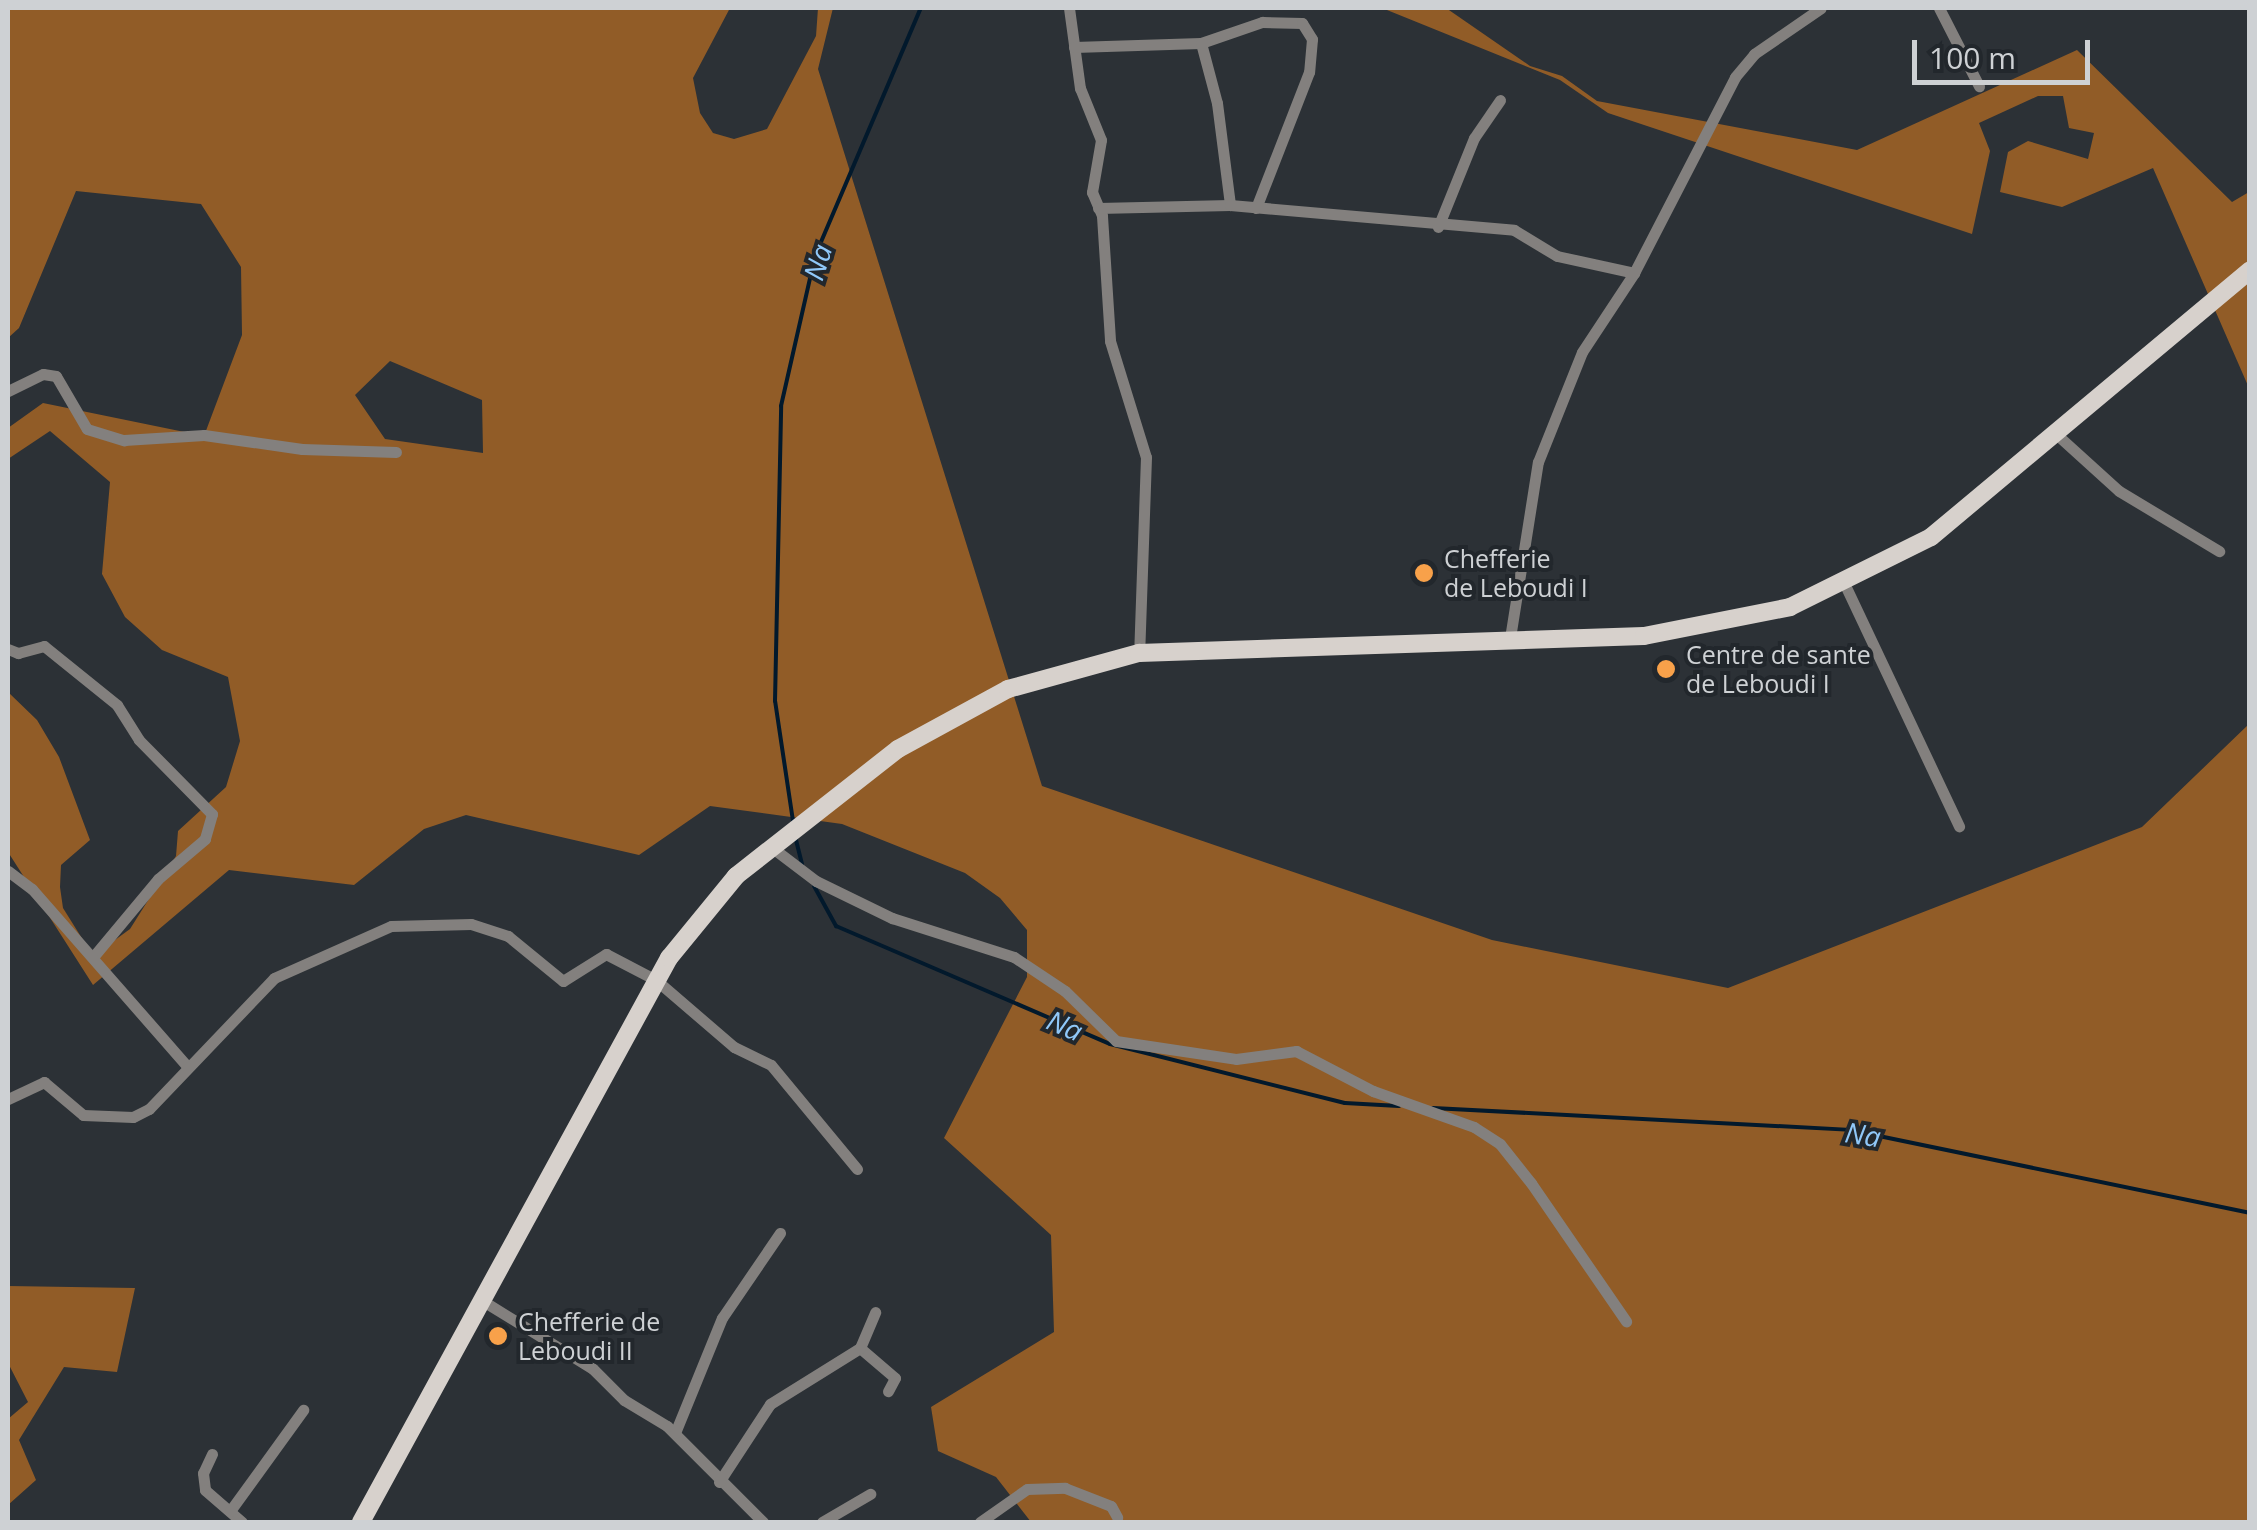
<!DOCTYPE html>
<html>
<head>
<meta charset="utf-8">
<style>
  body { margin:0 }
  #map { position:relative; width:2257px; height:1530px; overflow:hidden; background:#2c3136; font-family:"Open Sans",sans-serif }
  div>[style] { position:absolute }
  .forest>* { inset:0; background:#915c27 }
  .stream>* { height:4px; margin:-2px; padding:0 2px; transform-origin:2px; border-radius:2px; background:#02192c }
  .minor>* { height:11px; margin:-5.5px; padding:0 5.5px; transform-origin:5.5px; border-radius:5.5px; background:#83807e }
  .primary>* { height:18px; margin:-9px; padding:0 9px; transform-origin:9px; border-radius:9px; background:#d7d1cc }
  .dots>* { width:28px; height:28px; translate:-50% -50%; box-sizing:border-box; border:5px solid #22272c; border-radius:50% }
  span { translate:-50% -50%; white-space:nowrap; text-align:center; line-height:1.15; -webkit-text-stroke:8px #22272c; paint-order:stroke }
  .poi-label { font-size:25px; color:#ced1d4 }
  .left { translate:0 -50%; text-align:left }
  .water-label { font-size:28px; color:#90c8f9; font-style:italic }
  .frame { position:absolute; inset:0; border:10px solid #ced1d4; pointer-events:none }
  .scale { position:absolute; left:1912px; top:40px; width:178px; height:45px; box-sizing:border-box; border:5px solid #ced1d4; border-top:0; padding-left:12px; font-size:30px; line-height:35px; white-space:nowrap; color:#ced1d4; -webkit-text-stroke:8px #22272c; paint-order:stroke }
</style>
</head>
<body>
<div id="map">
  <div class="forest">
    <i style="clip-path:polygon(evenodd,8px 8px,730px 8px,693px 78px,700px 113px,713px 133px,734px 139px,767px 129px,816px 36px,818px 8px,833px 8px,818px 69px,1042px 786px,1492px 940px,1728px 988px,2142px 827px,2249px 724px,2249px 1522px,1031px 1522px,996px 1477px,938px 1451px,931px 1407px,1054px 1332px,1051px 1235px,944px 1138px,1027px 977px,1027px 930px,1000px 898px,965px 873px,842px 824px,710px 806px,639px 855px,466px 815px,424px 829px,354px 885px,229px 870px,93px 985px,8px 852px,8px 692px,37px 720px,59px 757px,90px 840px,61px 865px,60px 887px,63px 908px,93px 956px,130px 929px,176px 856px,178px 831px,226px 787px,240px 741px,228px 677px,162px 650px,125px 617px,102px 574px,110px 482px,50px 431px,8px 459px,8px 428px,43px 403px,204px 436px,242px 335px,241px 267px,201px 204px,76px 191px,19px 328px,8px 338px,8px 8px,390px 361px,482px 400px,483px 453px,385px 439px,355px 395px,390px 361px)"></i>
    <i style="clip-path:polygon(1382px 8px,1446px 8px,1530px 66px,1562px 76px,1597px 101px,1857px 150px,2077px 50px,2232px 202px,2249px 192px,2249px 388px,2153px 168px,2062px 207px,2000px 192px,2008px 152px,2028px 141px,2088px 159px,2094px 133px,2069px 128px,2063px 96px,2038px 96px,1979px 123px,1990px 151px,1972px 234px,1608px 113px,1560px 80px)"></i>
    <i style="clip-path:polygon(8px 1286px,135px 1288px,117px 1372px,64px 1367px,19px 1440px,36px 1480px,8px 1505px,8px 1419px,28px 1402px,8px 1363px)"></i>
  </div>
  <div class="stream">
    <i style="left:793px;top:821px;width:121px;rotate:-98.5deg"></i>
    <i style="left:775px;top:701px;width:295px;rotate:-88.8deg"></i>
    <i style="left:781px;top:406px;width:154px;rotate:-77.2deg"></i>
    <i style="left:815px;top:256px;width:270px;rotate:-66.9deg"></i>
    <i style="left:796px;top:840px;width:25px;rotate:76deg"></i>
    <i style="left:814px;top:886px;width:46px;rotate:61.2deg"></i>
    <i style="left:836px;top:926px;width:298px;rotate:23.3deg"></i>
    <i style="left:1110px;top:1044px;width:242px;rotate:14.1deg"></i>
    <i style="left:1345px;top:1103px;width:54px;rotate:3.2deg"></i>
    <i style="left:1433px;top:1108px;width:418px;rotate:3deg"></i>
    <i style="left:1850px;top:1130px;width:409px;rotate:11.7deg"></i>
  </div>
  <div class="minor">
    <i style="left:1069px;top:8px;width:81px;rotate:82.2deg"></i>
    <i style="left:1080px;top:88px;width:56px;rotate:68deg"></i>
    <i style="left:1101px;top:140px;width:53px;rotate:99.8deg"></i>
    <i style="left:1092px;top:192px;width:26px;rotate:67deg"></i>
    <i style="left:1102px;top:216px;width:125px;rotate:86.3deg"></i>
    <i style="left:1110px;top:341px;width:121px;rotate:72.8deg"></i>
    <i style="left:1146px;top:457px;width:196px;rotate:92deg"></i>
    <i style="left:1939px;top:8px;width:88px;rotate:62.9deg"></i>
    <i style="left:1201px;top:43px;width:62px;rotate:75.1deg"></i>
    <i style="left:1217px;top:103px;width:103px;rotate:82.7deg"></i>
    <i style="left:1074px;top:47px;width:127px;rotate:-1.8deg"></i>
    <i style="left:1201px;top:43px;width:65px;rotate:-19deg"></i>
    <i style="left:1262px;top:22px;width:40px;rotate:1.4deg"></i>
    <i style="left:1302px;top:23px;width:19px;rotate:58deg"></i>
    <i style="left:1312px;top:39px;width:33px;rotate:95deg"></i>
    <i style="left:1309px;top:72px;width:146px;rotate:111.3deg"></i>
    <i style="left:1098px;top:208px;width:132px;rotate:-1.3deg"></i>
    <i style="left:1230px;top:205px;width:285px;rotate:5deg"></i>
    <i style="left:1514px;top:230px;width:50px;rotate:31.2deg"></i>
    <i style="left:1557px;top:256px;width:79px;rotate:12.4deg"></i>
    <i style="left:1438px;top:227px;width:96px;rotate:-68deg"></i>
    <i style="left:1474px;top:138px;width:46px;rotate:-55.6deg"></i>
    <i style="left:8px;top:391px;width:39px;rotate:-26deg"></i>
    <i style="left:43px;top:374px;width:13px;rotate:9deg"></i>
    <i style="left:56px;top:376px;width:61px;rotate:59.7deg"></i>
    <i style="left:87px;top:429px;width:39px;rotate:17deg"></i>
    <i style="left:124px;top:440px;width:80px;rotate:-3.6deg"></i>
    <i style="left:204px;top:435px;width:99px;rotate:8.1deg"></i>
    <i style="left:302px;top:449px;width:94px;rotate:1.8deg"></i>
    <i style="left:2055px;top:433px;width:86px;rotate:42.2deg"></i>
    <i style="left:2119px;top:491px;width:117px;rotate:31deg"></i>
    <i style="left:1845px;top:585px;width:267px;rotate:64.7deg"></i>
    <i style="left:1510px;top:638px;width:178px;rotate:-81deg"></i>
    <i style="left:1538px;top:462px;width:118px;rotate:-68.2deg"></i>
    <i style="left:1582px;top:352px;width:95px;rotate:-56.6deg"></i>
    <i style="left:1634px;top:273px;width:220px;rotate:-62.7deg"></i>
    <i style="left:1735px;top:77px;width:30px;rotate:-50deg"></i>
    <i style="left:1754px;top:54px;width:81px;rotate:-34.5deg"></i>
    <i style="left:8px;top:649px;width:11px;rotate:22deg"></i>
    <i style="left:18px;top:653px;width:27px;rotate:-15deg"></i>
    <i style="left:44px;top:646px;width:94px;rotate:38.9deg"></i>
    <i style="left:117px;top:705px;width:41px;rotate:57.8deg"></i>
    <i style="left:139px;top:740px;width:104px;rotate:45.4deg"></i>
    <i style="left:212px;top:814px;width:26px;rotate:106deg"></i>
    <i style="left:205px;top:839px;width:62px;rotate:139.6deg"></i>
    <i style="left:158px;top:879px;width:102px;rotate:129.8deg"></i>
    <i style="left:770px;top:846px;width:58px;rotate:37.3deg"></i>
    <i style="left:816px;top:881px;width:85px;rotate:26deg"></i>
    <i style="left:892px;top:918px;width:128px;rotate:17.7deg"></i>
    <i style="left:1014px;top:957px;width:61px;rotate:33.7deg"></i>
    <i style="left:1065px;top:991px;width:71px;rotate:44.4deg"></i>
    <i style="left:1116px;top:1041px;width:121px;rotate:8.5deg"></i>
    <i style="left:1236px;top:1059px;width:61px;rotate:-7.6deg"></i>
    <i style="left:1296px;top:1051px;width:87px;rotate:27.5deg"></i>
    <i style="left:1373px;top:1091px;width:107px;rotate:19.6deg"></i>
    <i style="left:1474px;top:1127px;width:31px;rotate:33deg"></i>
    <i style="left:1500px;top:1144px;width:50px;rotate:51.5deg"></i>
    <i style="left:1531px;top:1183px;width:168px;rotate:55.5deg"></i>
    <i style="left:8px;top:871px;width:30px;rotate:37deg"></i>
    <i style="left:32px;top:889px;width:237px;rotate:48.8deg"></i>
    <i style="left:8px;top:1099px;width:40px;rotate:-25deg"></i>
    <i style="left:44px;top:1082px;width:51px;rotate:40.2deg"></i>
    <i style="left:83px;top:1115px;width:50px;rotate:2.3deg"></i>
    <i style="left:133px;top:1117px;width:18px;rotate:-27deg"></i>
    <i style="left:149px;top:1109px;width:181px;rotate:-46.3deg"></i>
    <i style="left:274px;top:978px;width:128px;rotate:-24deg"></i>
    <i style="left:391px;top:926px;width:80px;rotate:-1.4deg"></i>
    <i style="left:471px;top:924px;width:39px;rotate:18deg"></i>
    <i style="left:508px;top:936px;width:71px;rotate:39.3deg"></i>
    <i style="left:563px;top:981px;width:51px;rotate:-32.1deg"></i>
    <i style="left:606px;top:954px;width:56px;rotate:27.5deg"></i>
    <i style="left:656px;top:980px;width:103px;rotate:40.7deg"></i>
    <i style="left:734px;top:1047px;width:41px;rotate:25.9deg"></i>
    <i style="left:771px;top:1065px;width:135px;rotate:50.4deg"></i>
    <i style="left:483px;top:1301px;width:129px;rotate:31.7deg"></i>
    <i style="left:593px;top:1369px;width:44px;rotate:45deg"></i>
    <i style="left:624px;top:1400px;width:50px;rotate:31.2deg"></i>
    <i style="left:667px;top:1426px;width:136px;rotate:45deg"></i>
    <i style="left:860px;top:1348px;width:46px;rotate:40.6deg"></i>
    <i style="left:895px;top:1378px;width:15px;rotate:118deg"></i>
    <i style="left:675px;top:1433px;width:124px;rotate:-67.8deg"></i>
    <i style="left:722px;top:1318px;width:103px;rotate:-55.7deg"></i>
    <i style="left:212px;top:1454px;width:21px;rotate:115deg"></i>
    <i style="left:203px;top:1473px;width:17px;rotate:83deg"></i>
    <i style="left:205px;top:1490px;width:49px;rotate:40.9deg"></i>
    <i style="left:719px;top:1482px;width:93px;rotate:-56.8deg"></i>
    <i style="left:770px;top:1404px;width:106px;rotate:-31.9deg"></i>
    <i style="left:860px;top:1348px;width:39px;rotate:-67deg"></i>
    <i style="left:230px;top:1511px;width:125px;rotate:-54.1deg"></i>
    <i style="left:822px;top:1522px;width:56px;rotate:-30.3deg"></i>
    <i style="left:980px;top:1522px;width:57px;rotate:-35.1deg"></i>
    <i style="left:1027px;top:1489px;width:38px;rotate:-2deg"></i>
    <i style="left:1065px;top:1488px;width:49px;rotate:21.4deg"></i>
    <i style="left:1111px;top:1506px;width:13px;rotate:61deg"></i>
  </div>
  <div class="primary">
    <i style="left:361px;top:1522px;width:643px;rotate:-61.36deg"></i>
    <i style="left:669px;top:958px;width:106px;rotate:-50.7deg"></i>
    <i style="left:736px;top:876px;width:206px;rotate:-38.1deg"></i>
    <i style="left:898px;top:749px;width:125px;rotate:-28.6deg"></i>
    <i style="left:1008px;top:689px;width:136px;rotate:-15.4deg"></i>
    <i style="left:1139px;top:653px;width:505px;rotate:-1.93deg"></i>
    <i style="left:1644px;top:636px;width:149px;rotate:-11.2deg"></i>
    <i style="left:1790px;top:607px;width:157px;rotate:-26.4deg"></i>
    <i style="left:1931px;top:537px;width:416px;rotate:-39.9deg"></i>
  </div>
  <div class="dots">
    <i style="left:1424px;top:573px;background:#f8a14a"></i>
    <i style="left:1666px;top:669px;background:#f8a14a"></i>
    <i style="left:498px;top:1336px;background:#f8a14a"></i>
  </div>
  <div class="poi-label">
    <span class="left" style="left:1444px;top:573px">Chefferie<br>de Leboudi I</span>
    <span class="left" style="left:1686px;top:669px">Centre de sante<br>de Leboudi I</span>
    <span class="left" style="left:518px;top:1336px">Chefferie de<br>Leboudi II</span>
  </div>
  <div class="water-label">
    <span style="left:817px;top:262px;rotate:-73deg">Na</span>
    <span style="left:1065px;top:1025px;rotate:23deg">Na</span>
    <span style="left:1863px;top:1134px;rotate:9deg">Na</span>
  </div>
  <div class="frame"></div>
  <div class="scale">100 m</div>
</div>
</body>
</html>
